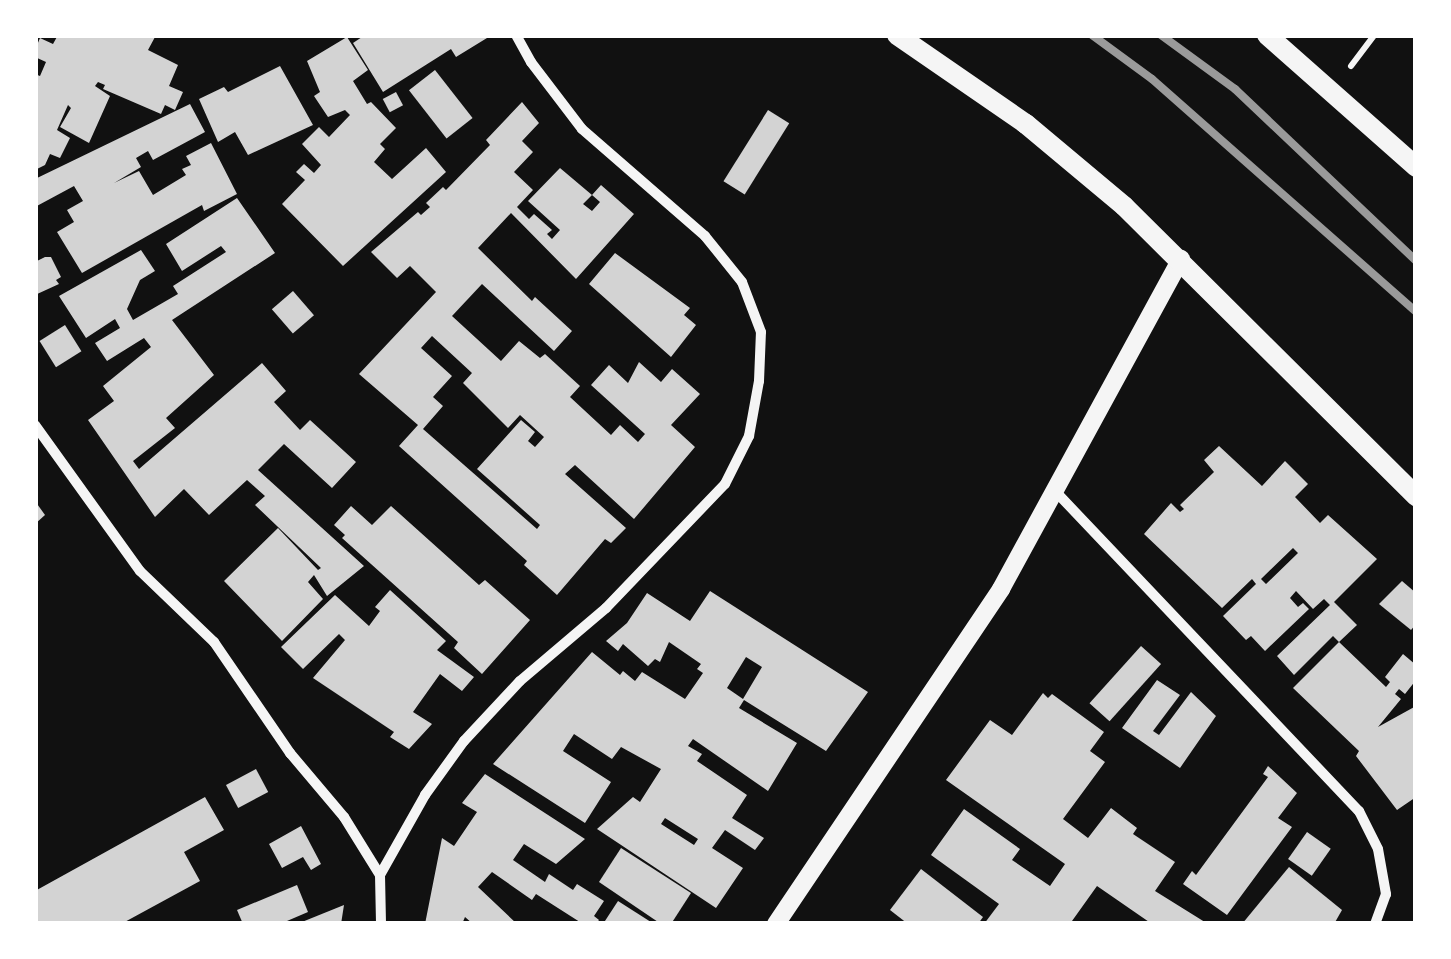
<!DOCTYPE html>
<html>
<head>
<meta charset="utf-8">
<style>
  body { margin:0 }
  #map { position:relative; width:1451px; height:959px; overflow:hidden; background:#111; font-family:"PT Sans Narrow",sans-serif }
  div>[style] { position:absolute }
  .building>* { inset:0; background:#d3d3d3; transform-origin:0 0 }
  .path>* { height:6px; margin:-3px; padding:0 3px; transform-origin:3px; border-radius:3px; background:#f5f5f5 }
  .minor>* { height:10px; margin:-5px; padding:0 5px; transform-origin:5px; border-radius:5px; background:#f5f5f5 }
  .tertiary>* { height:18px; margin:-9px; padding:0 9px; transform-origin:9px; border-radius:9px; background:#f5f5f5 }
  .secondary>* { height:20px; margin:-10px; padding:0 10px; transform-origin:10px; border-radius:10px; background:#f5f5f5 }
  .rail>* { height:8px; margin:-4px; padding:0 4px; transform-origin:4px; border-radius:4px; background:#9a9a9a }
  span { translate:-50% -50%; white-space:nowrap; text-align:center; line-height:1.15; -webkit-text-stroke:8px #fff; paint-order:stroke }
  .frame { position:absolute; inset:0; border:38px solid #fff; pointer-events:none }
</style>
</head>
<body>
<div id="map">
  <div class="building">
    <i style="clip-path:polygon(58px 35px,155px 37px,148px 50px,178px 65px,169px 86px,183px 92px,175px 110px,165px 105px,161px 114px,103px 89px,105px 85px,98px 82px,95px 86px,110px 96px,89px 143px,60px 127px,71px 108px,68px 105px,57px 130px,70px 138px,60px 158px,50px 154px,45px 165px,35px 170px,35px 74px,40px 76px,46px 62px,35px 57px,35px 50px,40px 38px,53px 44px)"></i>
    <i style="clip-path:polygon(365px 35px,485px 35px,487px 38px,456px 57px,451px 49px,383px 92px,353px 43px)"></i>
    <i style="clip-path:polygon(347px 37px,368px 70px,353px 81px,367px 104px,371px 102px,396px 128px,380px 144px,385px 149px,374px 162px,392px 179px,426px 148px,446px 172px,343px 266px,282px 204px,305px 180px,296px 172px,304px 164px,314px 173px,321px 165px,302px 144px,319px 127px,329px 137px,350px 115px,345px 110px,328px 117px,314px 96px,320px 92px,307px 61px)"></i>
    <i style="clip-path:polygon(280px 66px,313px 125px,248px 155px,235px 132px,218px 142px,199px 99px,224px 87px,228px 92px)"></i>
    <i style="left:435px;top:70px;width:61px;height:33px;rotate:52deg"></i>
    <i style="left:396px;top:92px;width:15px;height:15px;rotate:62deg"></i>
    <i style="clip-path:polygon(evenodd,522px 102px,539px 123px,522px 141px,533px 152px,514px 172px,533px 190px,517px 207px,529px 219px,534px 214px,552px 230px,547px 234px,552px 239px,560px 230px,528px 201px,560px 168px,592px 195px,601px 185px,634px 214px,576px 279px,511px 213px,478px 248px,532px 301px,535px 297px,572px 331px,554px 351px,482px 284px,452px 316px,501px 361px,519px 341px,540px 358px,545px 354px,580px 386px,570px 397px,611px 435px,620px 425px,638px 442px,645px 434px,591px 385px,609px 365px,628px 383px,639px 362px,661px 382px,672px 369px,700px 394px,671px 425px,695px 447px,634px 519px,575px 465px,565px 474px,626px 528px,611px 543px,605px 539px,557px 595px,524px 565px,527px 561px,399px 446px,418px 425px,359px 374px,436px 292px,410px 266px,397px 278px,371px 252px,418px 212px,421px 215px,430px 207px,426px 203px,443px 187px,446px 190px,490px 145px,486px 140px,522px 102px,592px 195px,600px 202px,592px 211px,583px 204px,592px 195px,522px 102px,432px 336px,472px 373px,463px 383px,508px 428px,520px 415px,544px 437px,535px 447px,528px 441px,535px 432px,521px 420px,477px 469px,540px 525px,537px 529px,423px 429px,443px 406px,433px 397px,452px 376px,421px 348px,432px 336px)"></i>
    <i style="clip-path:polygon(190px 104px,205px 132px,153px 160px,148px 151px,136px 158px,141px 167px,114px 183px,139px 171px,153px 195px,186px 175px,182px 169px,191px 165px,186px 156px,211px 143px,237px 194px,204px 211px,202px 205px,82px 273px,57px 232px,74px 222px,67px 210px,83px 201px,74px 186px,35px 207px,35px 179px)"></i>
    <i style="left:768px;top:110px;width:25px;height:84px;rotate:32deg"></i>
    <i style="clip-path:polygon(237px 198px,275px 253px,172px 320px,214px 375px,166px 418px,175px 428px,133px 461px,139px 469px,262px 363px,286px 391px,274px 402px,300px 430px,310px 420px,356px 462px,332px 488px,284px 444px,258px 470px,364px 566px,327px 596px,314px 575px,308px 582px,323px 599px,282px 641px,224px 581px,278px 528px,318px 570px,321px 568px,255px 505px,265px 496px,247px 480px,209px 515px,184px 489px,155px 517px,88px 420px,114px 401px,103px 386px,151px 347px,144px 338px,107px 361px,95px 343px,120px 328px,115px 319px,86px 338px,59px 296px,141px 250px,155px 271px,140px 280px,127px 309px,133px 320px,178px 294px,173px 286px,226px 252px,221px 246px,182px 271px,166px 244px)"></i>
    <i style="clip-path:polygon(615px 253px,690px 308px,684px 315px,696px 325px,671px 357px,589px 284px)"></i>
    <i style="clip-path:polygon(45px 257px,51px 257px,61px 277px,56px 280px,59px 284px,35px 295px,35px 262px)"></i>
    <i style="left:293px;top:291px;width:32px;height:28px;rotate:49deg"></i>
    <i style="left:65px;top:325px;width:31px;height:30px;rotate:58deg"></i>
    <i style="clip-path:polygon(evenodd,1219px 446px,1262px 486px,1285px 461px,1308px 484px,1295px 497px,1320px 523px,1328px 515px,1377px 559px,1334px 602px,1357px 625px,1339px 642px,1333px 636px,1294px 675px,1277px 656px,1330px 605px,1324px 599px,1313px 609px,1296px 591px,1290px 598px,1298px 607px,1303px 603px,1309px 609px,1265px 651px,1251px 636px,1246px 640px,1223px 616px,1256px 584px,1252px 579px,1222px 608px,1144px 534px,1171px 503px,1180px 512px,1184px 509px,1180px 505px,1214px 472px,1204px 460px,1219px 446px,1293px 548px,1298px 553px,1266px 584px,1261px 579px,1293px 548px)"></i>
    <i style="clip-path:polygon(35px 501px,45px 515px,35px 524px)"></i>
    <i style="clip-path:polygon(351px 506px,372px 525px,391px 506px,479px 585px,485px 580px,530px 620px,482px 674px,454px 648px,458px 642px,342px 538px,345px 535px,334px 525px)"></i>
    <i style="clip-path:polygon(1402px 581px,1416px 593px,1416px 624px,1411px 630px,1379px 604px)"></i>
    <i style="clip-path:polygon(390px 590px,446px 641px,437px 650px,474px 677px,462px 691px,440px 674px,413px 712px,432px 724px,409px 749px,390px 737px,394px 732px,313px 678px,345px 640px,339px 634px,303px 669px,281px 647px,335px 595px,369px 626px,380px 611px,375px 607px)"></i>
    <i style="clip-path:polygon(evenodd,710px 591px,868px 692px,826px 751px,744px 700px,739px 708px,797px 743px,768px 791px,693px 739px,688px 746px,702px 754px,697px 761px,747px 795px,732px 818px,764px 838px,755px 850px,725px 830px,712px 848px,743px 868px,716px 908px,597px 829px,633px 797px,640px 802px,661px 769px,621px 747px,612px 759px,574px 734px,563px 751px,611px 782px,585px 823px,493px 764px,592px 652px,620px 675px,623px 671px,635px 681px,642px 672px,685px 699px,703px 673px,697px 669px,701px 664px,669px 642px,660px 662px,655px 659px,648px 666px,623px 644px,618px 651px,606px 641px,627px 623px,647px 593px,690px 621px,710px 591px,746px 657px,762px 667px,743px 699px,727px 688px,746px 657px,710px 591px,665px 818px,698px 839px,694px 845px,661px 824px,665px 818px)"></i>
    <i style="clip-path:polygon(1339px 642px,1386px 687px,1390px 682px,1385px 677px,1403px 654px,1416px 665px,1416px 680px,1405px 694px,1399px 689px,1395px 694px,1401px 699px,1378px 727px,1416px 706px,1416px 797px,1397px 810px,1356px 756px,1359px 751px,1293px 688px)"></i>
    <i style="left:1141px;top:646px;width:27px;height:77px;rotate:42deg"></i>
    <i style="clip-path:polygon(1157px 680px,1180px 695px,1153px 731px,1159px 735px,1191px 692px,1216px 716px,1180px 768px,1122px 728px)"></i>
    <i style="clip-path:polygon(1043px 693px,1048px 698px,1052px 694px,1104px 732px,1090px 751px,1105px 762px,1063px 819px,1088px 838px,1111px 808px,1137px 828px,1133px 834px,1175px 862px,1155px 891px,1208px 924px,1152px 924px,1097px 886px,1072px 921px,1077px 924px,984px 924px,999px 904px,931px 855px,964px 809px,1020px 849px,1012px 860px,1050px 886px,1065px 864px,946px 780px,990px 720px,1012px 735px)"></i>
    <i style="clip-path:polygon(1268px 766px,1297px 793px,1278px 818px,1292px 827px,1227px 915px,1183px 884px,1192px 871px,1196px 875px,1268px 777px,1263px 774px)"></i>
    <i style="left:256px;top:769px;width:26px;height:34px;rotate:62deg"></i>
    <i style="clip-path:polygon(485px 774px,585px 839px,556px 864px,524px 844px,513px 860px,545px 882px,549px 874px,573px 890px,577px 884px,604px 901px,594px 916px,599px 920px,596px 924px,583px 924px,536px 894px,532px 900px,492px 872px,478px 887px,517px 924px,473px 924px,465px 917px,462px 924px,425px 924px,442px 838px,454px 846px,477px 812px,462px 803px)"></i>
    <i style="clip-path:polygon(205px 797px,224px 830px,184px 852px,200px 881px,121px 924px,35px 924px,35px 891px)"></i>
    <i style="clip-path:polygon(301px 826px,321px 864px,311px 870px,303px 857px,282px 868px,269px 844px)"></i>
    <i style="left:1307px;top:832px;width:29px;height:33px;rotate:35deg"></i>
    <i style="clip-path:polygon(621px 848px,691px 893px,671px 924px,661px 924px,599px 882px)"></i>
    <i style="clip-path:polygon(1289px 867px,1342px 910px,1334px 924px,1242px 924px)"></i>
    <i style="clip-path:polygon(921px 869px,983px 917px,978px 924px,908px 924px,890px 910px)"></i>
    <i style="clip-path:polygon(297px 885px,308px 912px,280px 924px,243px 924px,237px 910px)"></i>
    <i style="clip-path:polygon(618px 901px,654px 924px,603px 924px)"></i>
    <i style="clip-path:polygon(344px 905px,341px 924px,297px 924px)"></i>
  </div>
  <div class="path">
    <i style="left:1351px;top:66px;width:39px;rotate:-53deg"></i>
  </div>
  <div class="minor">
    <i style="left:35px;top:425px;width:180px;rotate:54.3deg"></i>
    <i style="left:140px;top:571px;width:103px;rotate:43.8deg"></i>
    <i style="left:214px;top:642px;width:135px;rotate:55.6deg"></i>
    <i style="left:290px;top:753px;width:84px;rotate:49.8deg"></i>
    <i style="left:344px;top:817px;width:68px;rotate:58.2deg"></i>
    <i style="left:380px;top:875px;width:49px;rotate:88.8deg"></i>
    <i style="left:1057px;top:493px;width:439px;rotate:46.5deg"></i>
    <i style="left:1359px;top:811px;width:42px;rotate:63.4deg"></i>
    <i style="left:1378px;top:849px;width:46px;rotate:79.9deg"></i>
    <i style="left:1386px;top:894px;width:32px;rotate:110deg"></i>
    <i style="left:380px;top:875px;width:92px;rotate:-60.6deg"></i>
    <i style="left:425px;top:795px;width:67px;rotate:-54.2deg"></i>
    <i style="left:464px;top:741px;width:82px;rotate:-47deg"></i>
    <i style="left:520px;top:681px;width:113px;rotate:-40.3deg"></i>
    <i style="left:606px;top:608px;width:172px;rotate:-46.2deg"></i>
    <i style="left:725px;top:484px;width:54px;rotate:-63.4deg"></i>
    <i style="left:749px;top:436px;width:56px;rotate:-79.7deg"></i>
    <i style="left:759px;top:381px;width:49px;rotate:-87.7deg"></i>
    <i style="left:761px;top:332px;width:53px;rotate:-110.8deg"></i>
    <i style="left:742px;top:282px;width:59px;rotate:-128.8deg"></i>
    <i style="left:705px;top:236px;width:163px;rotate:-139deg"></i>
    <i style="left:582px;top:129px;width:84px;rotate:-127.3deg"></i>
    <i style="left:531px;top:62px;width:31px;rotate:-119deg"></i>
  </div>
  <div class="tertiary">
    <i style="left:776px;top:924px;width:404px;rotate:-56.1deg"></i>
    <i style="left:1001px;top:589px;width:376px;rotate:-61.4deg"></i>
  </div>
  <div class="secondary">
    <i style="left:897px;top:35px;width:157px;rotate:34.6deg"></i>
    <i style="left:1026px;top:124px;width:128px;rotate:39.9deg"></i>
    <i style="left:1124px;top:206px;width:412px;rotate:44.8deg"></i>
    <i style="left:1267px;top:35px;width:199px;rotate:41.5deg"></i>
  </div>
  <div class="rail">
    <i style="left:1092px;top:35px;width:74px;rotate:36.3deg"></i>
    <i style="left:1152px;top:79px;width:352px;rotate:41.4deg"></i>
    <i style="left:1161px;top:35px;width:92px;rotate:36.1deg"></i>
    <i style="left:1235px;top:89px;width:250px;rotate:43.5deg"></i>
  </div>
  <div class="frame"></div>
</div>
</body>
</html>
